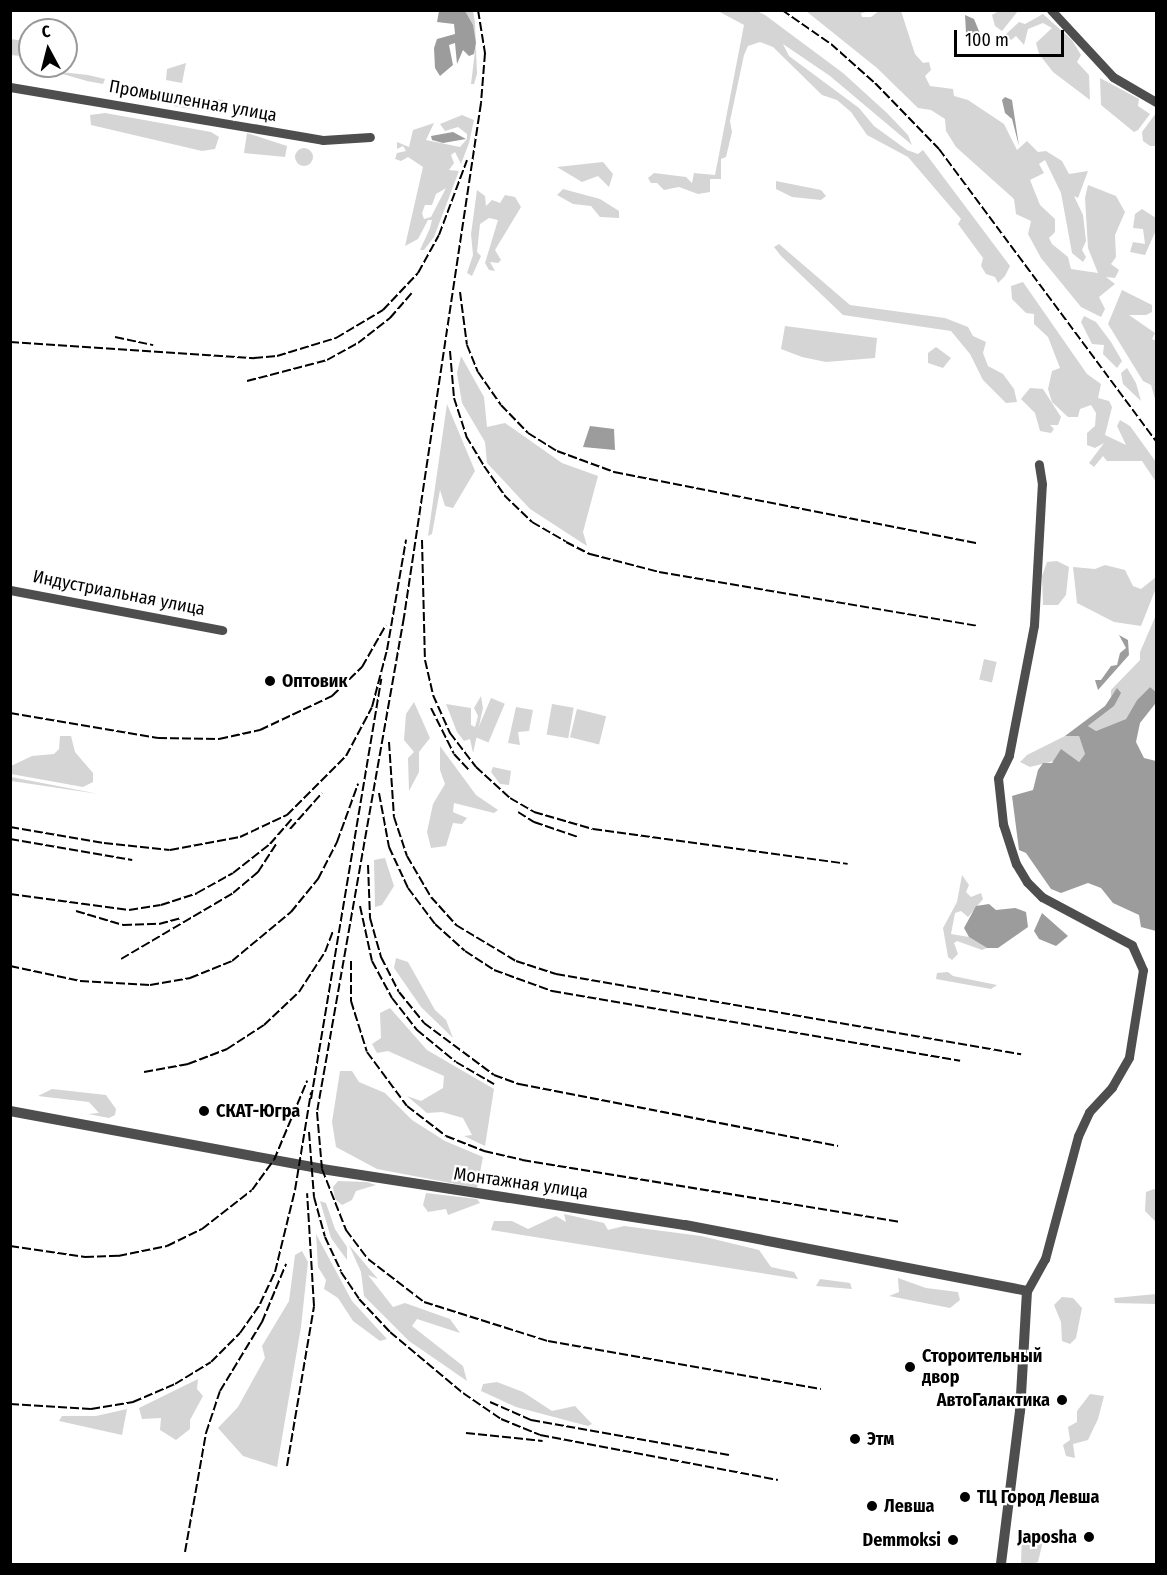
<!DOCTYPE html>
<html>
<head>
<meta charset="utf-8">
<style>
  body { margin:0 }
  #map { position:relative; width:1167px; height:1575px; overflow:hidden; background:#fff; font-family:"Fira Sans Condensed",sans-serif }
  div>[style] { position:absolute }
  .green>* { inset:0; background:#d5d5d5; transform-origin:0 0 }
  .round { border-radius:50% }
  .water>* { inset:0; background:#9c9c9c }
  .minor>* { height:9px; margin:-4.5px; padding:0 4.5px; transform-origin:4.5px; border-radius:4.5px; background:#4e4e4e }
  .tertiary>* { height:10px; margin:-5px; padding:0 5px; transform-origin:5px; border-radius:5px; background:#4e4e4e }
  .rail>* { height:2px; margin-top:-1px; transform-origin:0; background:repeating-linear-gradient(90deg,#000 0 9px,transparent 0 12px) }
  .dots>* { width:16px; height:16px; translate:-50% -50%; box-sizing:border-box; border:3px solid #fff; border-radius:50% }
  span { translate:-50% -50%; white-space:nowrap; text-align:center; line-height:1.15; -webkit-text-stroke:4.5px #fff; paint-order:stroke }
  .street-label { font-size:18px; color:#000 }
  .poi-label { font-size:18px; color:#000; font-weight:700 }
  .left { translate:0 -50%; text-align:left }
  .right { translate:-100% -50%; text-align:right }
  .frame { position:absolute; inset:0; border:12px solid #000; pointer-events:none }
  .north { position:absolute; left:18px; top:18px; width:60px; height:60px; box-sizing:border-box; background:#fff; border:2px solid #999; border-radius:50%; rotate:353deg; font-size:16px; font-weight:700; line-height:24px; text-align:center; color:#000 }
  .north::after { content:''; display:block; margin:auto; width:21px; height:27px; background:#000; clip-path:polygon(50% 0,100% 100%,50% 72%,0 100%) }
  .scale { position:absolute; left:954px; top:30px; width:110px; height:27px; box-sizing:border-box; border:3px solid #000; border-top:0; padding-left:8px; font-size:18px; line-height:21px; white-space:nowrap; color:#000; -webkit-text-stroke:4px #fff; paint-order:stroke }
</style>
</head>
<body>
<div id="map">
  <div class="green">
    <i style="clip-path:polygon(465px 11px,473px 11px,475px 22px,477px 74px,474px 84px,471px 84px,476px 43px)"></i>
    <i style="clip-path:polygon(718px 11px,757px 11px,765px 15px,843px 73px,887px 113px,908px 135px,912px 145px,830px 76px,783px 44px,789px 56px,859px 108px,874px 126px,907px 150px,918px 154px,923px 150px,1010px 266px,1005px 276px,998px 283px,995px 277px,986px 274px,981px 266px,983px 258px,958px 224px,961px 219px,908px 157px,867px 135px,851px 112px,837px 100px,822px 95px,773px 47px,760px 42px,748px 46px,744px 55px,730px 121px,732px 132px,726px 157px,721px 159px,721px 179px,710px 179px,710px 192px,698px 194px,679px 187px,664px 190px,657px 183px,651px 183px,648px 178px,654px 173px,686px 177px,692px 183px,694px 173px,715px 175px,744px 25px)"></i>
    <i style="clip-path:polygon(806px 11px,872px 11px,861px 13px,862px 17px,871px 17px,879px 11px,901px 11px,915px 54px,923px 63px,929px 62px,931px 70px,925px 76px,930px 86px,953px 89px,954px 96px,968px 100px,1004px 124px,1017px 150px,1027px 141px,1038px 152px,1046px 151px,1062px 161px,1069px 174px,1088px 171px,1078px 198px,1074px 196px,1083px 215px,1086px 241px,1082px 250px,1086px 257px,1083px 262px,1072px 253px,1061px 193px,1045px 160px,1039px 164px,1044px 173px,1030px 180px,1040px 205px,1055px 219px,1055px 232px,1049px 238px,1052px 244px,1068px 257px,1071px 269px,1098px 273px,1088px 248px,1085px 198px,1088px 185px,1116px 196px,1125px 212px,1115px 235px,1116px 257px,1111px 264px,1119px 270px,1115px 278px,1106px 277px,1115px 284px,1099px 297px,1105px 309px,1101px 317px,1081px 307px,1041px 258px,1028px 234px,1031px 221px,1016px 214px,1014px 199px,956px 147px,946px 131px,945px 119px,931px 110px,918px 108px,877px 68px)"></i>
    <i style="clip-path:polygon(999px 11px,1018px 11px,1002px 31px,995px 26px,992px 15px)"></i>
    <i style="clip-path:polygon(1043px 14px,1072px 40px,1081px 55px,1077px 62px,1089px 75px,1090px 100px,1053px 72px,1039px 54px,1036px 43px,1052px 28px,1043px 23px,1028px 29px,1024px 45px,1016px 36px,1011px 40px,1005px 35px,1019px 22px,1025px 24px)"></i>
    <i style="clip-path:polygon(11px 39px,30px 42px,30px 57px,11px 55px)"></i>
    <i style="clip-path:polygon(186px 63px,182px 83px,166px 80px,167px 69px)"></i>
    <i style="clip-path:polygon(52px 71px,88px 75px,105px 79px,103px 84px,87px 81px)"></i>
    <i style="clip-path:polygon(1100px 78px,1139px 99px,1138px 106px,1150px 114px,1138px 130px,1134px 132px,1101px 105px)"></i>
    <i style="clip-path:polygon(165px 92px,223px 100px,225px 108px,223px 114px,173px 106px,163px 99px)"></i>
    <i style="clip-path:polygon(105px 113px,211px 132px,219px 137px,215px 149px,202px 151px,91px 125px,90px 115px)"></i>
    <i style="clip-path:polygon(1156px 113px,1156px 146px,1150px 146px,1143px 141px,1142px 132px)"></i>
    <i style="clip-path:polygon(evenodd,462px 115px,474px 120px,469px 143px,461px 164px,455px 152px,451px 155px,454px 163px,449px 170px,459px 171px,434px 237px,424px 250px,420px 250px,430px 228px,432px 220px,428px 220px,418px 239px,405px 246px,423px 167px,408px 157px,401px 161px,395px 159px,397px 153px,406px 151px,403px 146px,397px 149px,397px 142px,409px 147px,413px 130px,434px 123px,426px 140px,460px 147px,467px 139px,467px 134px,458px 127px,445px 131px,440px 124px,462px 115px,446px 188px,431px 217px,424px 219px,422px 213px,425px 205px,432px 205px,436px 194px,446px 188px)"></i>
    <i style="clip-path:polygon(247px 133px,287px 146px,285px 157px,244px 153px)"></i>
    <i class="round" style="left:295px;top:148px;width:18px;height:18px"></i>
    <i style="clip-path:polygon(603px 162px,613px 174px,609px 187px,598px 176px,582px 182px,557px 167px)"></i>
    <i style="clip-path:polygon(776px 181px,821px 190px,826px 196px,821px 200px,792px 197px,776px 189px)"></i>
    <i style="clip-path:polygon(563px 189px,600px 199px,619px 211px,619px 218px,600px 217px,591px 206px,573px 204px,557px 195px)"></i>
    <i style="clip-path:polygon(477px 190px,485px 196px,486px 206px,492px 200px,500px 203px,505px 195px,515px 197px,521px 207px,495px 250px,501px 260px,498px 263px,490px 262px,495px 271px,489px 270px,485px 263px,498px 220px,489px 218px,480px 224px,477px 252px,481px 256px,472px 276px,467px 273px,473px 255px,471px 234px)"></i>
    <i style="clip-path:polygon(1142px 209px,1156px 218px,1156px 230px,1145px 255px,1130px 252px,1133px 242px,1145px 244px,1143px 229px,1133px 228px,1135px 214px)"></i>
    <i style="clip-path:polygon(779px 244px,850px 305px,945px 318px,968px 327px,973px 336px,986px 342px,983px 353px,988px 366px,1003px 374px,1014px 389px,1017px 402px,1006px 403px,983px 380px,970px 354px,951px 331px,843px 315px,781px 256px,774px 247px)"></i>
    <i style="clip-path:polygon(1023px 282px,1087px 374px,1101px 384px,1098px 398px,1109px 401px,1112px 407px,1105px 435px,1126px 445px,1117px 426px,1120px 420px,1130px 426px,1156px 462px,1156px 482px,1142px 461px,1107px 461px,1103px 456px,1094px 467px,1089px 463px,1104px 443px,1095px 448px,1087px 445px,1087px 433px,1095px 426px,1096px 413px,1091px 405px,1080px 409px,1078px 417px,1068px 417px,1052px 402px,1048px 389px,1052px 371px,1060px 368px,1048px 337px,1034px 324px,1034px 314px,1026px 313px,1012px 299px,1011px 286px)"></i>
    <i style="clip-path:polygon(1122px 290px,1152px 305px,1152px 312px,1146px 315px,1129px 315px,1155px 333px,1152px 339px,1156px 341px,1156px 402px,1151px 385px,1143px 381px,1108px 324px)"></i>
    <i style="clip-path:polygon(1084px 316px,1096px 322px,1111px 342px,1122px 361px,1117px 368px,1103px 354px,1104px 345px,1092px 344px,1081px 322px)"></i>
    <i style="clip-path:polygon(785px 326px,877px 338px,875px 358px,826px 362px,802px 357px,781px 349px)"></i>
    <i style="clip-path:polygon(936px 347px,951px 358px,943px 368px,928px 363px,928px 353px)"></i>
    <i style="clip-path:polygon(461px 356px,484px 397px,487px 427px,505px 423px,562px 463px,598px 476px,583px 532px,587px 546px,530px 509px,487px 463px,485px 442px,462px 403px,457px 373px)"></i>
    <i style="clip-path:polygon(1127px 368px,1136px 383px,1141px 401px,1123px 384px,1121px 373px)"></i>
    <i style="clip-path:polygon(1030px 388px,1043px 389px,1061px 417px,1058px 425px,1050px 425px,1054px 429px,1051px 433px,1040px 431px,1035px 413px,1021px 399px)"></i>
    <i style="clip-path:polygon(447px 404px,475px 471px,453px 508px,445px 506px,440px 490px,432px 534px,428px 536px)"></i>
    <i style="clip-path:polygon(1057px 561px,1069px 567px,1066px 595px,1058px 605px,1043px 605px,1042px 576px,1047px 562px)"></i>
    <i style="clip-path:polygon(1105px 565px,1125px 570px,1133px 586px,1141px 589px,1156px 577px,1156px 588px,1141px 626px,1114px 622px,1077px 603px,1073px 567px,1095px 569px)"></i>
    <i style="clip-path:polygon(1156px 615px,1156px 692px,1150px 687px,1137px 700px,1126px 719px,1096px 731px,1088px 726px,1114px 706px,1117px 689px,1111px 699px,1111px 690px,1140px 660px,1140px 652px)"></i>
    <i style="left:984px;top:659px;width:13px;height:21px;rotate:13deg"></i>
    <i style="clip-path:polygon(481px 696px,483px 708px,473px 753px,470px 739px,464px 741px,457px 732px,446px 704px,471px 708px,471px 725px,475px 727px,478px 716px,474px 708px)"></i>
    <i style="left:491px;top:698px;width:15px;height:42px;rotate:23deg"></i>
    <i style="clip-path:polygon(414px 702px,430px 738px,419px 752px,419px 772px,409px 791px,408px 758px,414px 752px,404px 740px,406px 714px)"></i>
    <i style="left:552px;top:704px;width:22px;height:31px;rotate:10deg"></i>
    <i style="clip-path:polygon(516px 707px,533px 710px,529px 731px,518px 732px,520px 745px,508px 743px)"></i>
    <i style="left:577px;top:709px;width:30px;height:29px;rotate:14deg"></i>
    <i style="clip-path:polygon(60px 736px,71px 736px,75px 752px,93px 773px,93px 782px,83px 787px,11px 774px,11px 766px,32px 756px,54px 754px,59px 749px)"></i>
    <i style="clip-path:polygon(1065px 736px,1079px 736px,1085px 754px,1079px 762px,1070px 757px,1030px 767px,1020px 762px,1027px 755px)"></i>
    <i style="clip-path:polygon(440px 746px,476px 795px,498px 810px,494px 813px,454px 803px,453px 812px,467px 818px,462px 824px,453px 823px,446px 846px,431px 848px,427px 832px,433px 804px,445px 784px,440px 770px)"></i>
    <i style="clip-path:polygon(493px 767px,511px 771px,509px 785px,500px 784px,491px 772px)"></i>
    <i style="clip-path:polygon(11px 777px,99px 794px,11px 781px)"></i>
    <i style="clip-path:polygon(385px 858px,394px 886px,382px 905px,375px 907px,374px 860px)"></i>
    <i style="clip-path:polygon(962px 875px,969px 885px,966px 892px,971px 897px,981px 893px,983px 899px,968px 917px,961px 911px,955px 913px,951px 934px,969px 937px,987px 948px,982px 950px,957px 941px,954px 943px,958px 954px,952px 960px,948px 957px,943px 928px,957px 902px)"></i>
    <i style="clip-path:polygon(396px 958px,408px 962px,435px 1010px,446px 1020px,453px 1038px,421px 1007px,394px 968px)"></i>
    <i style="clip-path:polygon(948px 972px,953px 976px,997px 985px,991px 989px,936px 979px,937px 973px)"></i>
    <i style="clip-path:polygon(390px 1008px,427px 1050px,494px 1089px,485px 1146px,464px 1136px,472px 1135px,463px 1118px,442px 1112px,427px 1113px,407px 1096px,421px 1101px,443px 1088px,444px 1076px,388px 1051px,377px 1053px,372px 1044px,381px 1038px,380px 1013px)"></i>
    <i style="clip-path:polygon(340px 1071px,352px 1071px,359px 1082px,385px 1093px,412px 1120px,445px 1141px,483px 1157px,477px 1188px,377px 1169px,336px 1147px,332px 1122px)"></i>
    <i style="clip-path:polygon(52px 1089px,106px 1095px,116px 1109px,115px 1115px,109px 1118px,88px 1114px,99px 1113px,89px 1102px,38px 1096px)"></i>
    <i style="clip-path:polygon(338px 1181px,367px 1182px,376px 1185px,356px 1191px,352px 1200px,342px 1205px,335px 1199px,333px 1187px)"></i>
    <i style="clip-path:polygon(1154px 1189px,1156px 1190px,1155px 1221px,1145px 1211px,1146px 1192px)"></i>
    <i style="clip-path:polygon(426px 1193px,477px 1199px,480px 1203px,448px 1215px,446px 1209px,428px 1212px,423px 1205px)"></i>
    <i style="clip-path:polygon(320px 1201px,326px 1203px,335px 1229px,347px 1247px,347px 1260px,331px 1238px)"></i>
    <i style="clip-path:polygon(564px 1214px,604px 1223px,608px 1230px,624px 1226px,701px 1236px,759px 1250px,771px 1267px,794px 1272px,798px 1279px,491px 1230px,494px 1221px,512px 1221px,528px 1229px,556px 1216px,566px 1222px)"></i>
    <i style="clip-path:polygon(316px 1234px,352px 1301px,387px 1339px,380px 1341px,353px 1321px,338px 1298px,324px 1289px,326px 1280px,318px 1267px)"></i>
    <i style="clip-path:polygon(349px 1245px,378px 1279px,368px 1275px,393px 1307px,405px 1303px,450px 1319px,460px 1333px,417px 1319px,412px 1326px,463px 1366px,467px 1381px,409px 1341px,364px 1296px,361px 1272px)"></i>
    <i style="clip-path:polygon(302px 1251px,308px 1262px,301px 1327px,277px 1467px,243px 1456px,218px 1428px,238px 1407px,265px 1358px,262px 1346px,289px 1301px,295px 1255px)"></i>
    <i style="clip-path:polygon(898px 1278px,926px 1288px,958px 1292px,960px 1300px,950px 1308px,889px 1296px,899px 1292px)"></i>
    <i style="clip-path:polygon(820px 1279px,850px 1283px,852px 1289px,816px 1286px)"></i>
    <i style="clip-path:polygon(1156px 1294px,1156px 1304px,1115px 1303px,1114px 1298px)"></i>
    <i style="clip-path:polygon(1062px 1297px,1073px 1298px,1082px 1308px,1076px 1338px,1070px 1344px,1062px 1341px,1061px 1322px,1054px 1305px)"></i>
    <i style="clip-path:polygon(198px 1379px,197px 1389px,203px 1396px,190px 1420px,190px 1429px,176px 1440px,160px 1430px,161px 1418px,142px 1419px,139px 1408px)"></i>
    <i style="clip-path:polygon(497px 1382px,523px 1392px,552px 1411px,575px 1406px,592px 1424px,588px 1426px,516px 1407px,481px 1391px,483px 1384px)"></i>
    <i style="clip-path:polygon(1090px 1394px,1104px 1396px,1098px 1419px,1088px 1440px,1073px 1444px,1075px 1458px,1066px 1456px,1063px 1445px,1070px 1440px,1068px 1427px,1077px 1422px,1077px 1411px)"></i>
    <i style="clip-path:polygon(127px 1409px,122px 1435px,59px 1421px,62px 1416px,96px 1416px)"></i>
    <i style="clip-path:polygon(1022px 1533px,1040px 1535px,1043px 1541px,1038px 1562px,1033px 1564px,1021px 1564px)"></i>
  </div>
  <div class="water">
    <i style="clip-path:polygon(439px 11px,465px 11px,473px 25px,476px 43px,474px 54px,469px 56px,463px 50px,457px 64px,455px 43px,449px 45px,453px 65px,440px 76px,435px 68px,434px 48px,437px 39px,455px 34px,454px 24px,437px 22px)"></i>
    <i style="clip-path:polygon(965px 15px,974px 19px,981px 36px,977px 38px,982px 44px,966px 33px)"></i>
    <i style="clip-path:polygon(1005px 97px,1012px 100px,1019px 146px,1012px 119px,1005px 113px,1002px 100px)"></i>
    <i style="clip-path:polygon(453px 132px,466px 139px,443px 143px,432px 140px,431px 136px)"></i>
    <i style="clip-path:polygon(590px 426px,614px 429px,615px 450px,583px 447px)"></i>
    <i style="clip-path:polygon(1119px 635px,1128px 640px,1129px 655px,1098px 690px,1095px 680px,1101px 680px,1111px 666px,1117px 665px,1120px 653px,1126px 648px)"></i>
    <i style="clip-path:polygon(1150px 687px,1156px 692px,1155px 704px,1140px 723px,1136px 742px,1144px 758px,1156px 761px,1156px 931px,1141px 927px,1139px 915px,1113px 903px,1101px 888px,1088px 883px,1061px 893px,1051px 889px,1026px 853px,1019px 850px,1012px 796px,1033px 790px,1038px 770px,1043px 763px,1052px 763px,1061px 749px,1079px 762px,1085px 754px,1079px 736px,1065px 736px,1105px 706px,1117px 688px,1121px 693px,1114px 706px,1088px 726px,1096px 731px,1126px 719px,1137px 700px)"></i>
    <i style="clip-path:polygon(989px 904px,996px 910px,1015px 908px,1026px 912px,1028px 927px,998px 948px,987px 948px,969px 937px,964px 928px,976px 906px)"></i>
    <i style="clip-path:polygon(1042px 913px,1068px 936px,1056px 946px,1039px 939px,1034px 931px)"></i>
  </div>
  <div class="minor">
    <i style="left:1051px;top:10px;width:91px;rotate:47.2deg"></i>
    <i style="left:1113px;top:77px;width:50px;rotate:30.2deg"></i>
    <i style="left:10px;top:87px;width:317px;rotate:9.6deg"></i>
    <i style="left:323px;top:140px;width:47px;rotate:-3.7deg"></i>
    <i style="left:10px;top:590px;width:216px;rotate:10.7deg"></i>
    <i style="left:1027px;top:1291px;width:37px;rotate:-61deg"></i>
    <i style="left:1045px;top:1259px;width:127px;rotate:-75deg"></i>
    <i style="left:1078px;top:1136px;width:26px;rotate:-65deg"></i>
    <i style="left:1089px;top:1112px;width:34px;rotate:-47deg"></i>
    <i style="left:1112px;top:1087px;width:34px;rotate:-60deg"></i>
    <i style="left:1129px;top:1057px;width:88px;rotate:-80.9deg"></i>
    <i style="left:1143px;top:970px;width:27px;rotate:-114deg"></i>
    <i style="left:1132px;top:945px;width:102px;rotate:-151.9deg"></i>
    <i style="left:1042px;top:897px;width:21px;rotate:-135deg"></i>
    <i style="left:1027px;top:882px;width:21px;rotate:-121deg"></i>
    <i style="left:1016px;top:864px;width:42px;rotate:-108deg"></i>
    <i style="left:1003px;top:824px;width:46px;rotate:-96.2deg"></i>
    <i style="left:998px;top:778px;width:25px;rotate:-64deg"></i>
    <i style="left:1009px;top:755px;width:132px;rotate:-79.1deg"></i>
    <i style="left:1034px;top:625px;width:141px;rotate:-86.8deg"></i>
    <i style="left:1042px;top:484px;width:20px;rotate:-99deg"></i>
  </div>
  <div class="tertiary">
    <i style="left:10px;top:1111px;width:317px;rotate:10.5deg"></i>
    <i style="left:322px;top:1169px;width:367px;rotate:8.8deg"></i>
    <i style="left:685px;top:1225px;width:348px;rotate:10.9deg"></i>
    <i style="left:1027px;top:1291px;width:120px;rotate:93.3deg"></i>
    <i style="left:1020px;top:1411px;width:154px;rotate:97.1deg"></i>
  </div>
  <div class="rail">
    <i style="left:478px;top:10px;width:44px;rotate:80.8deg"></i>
    <i style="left:485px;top:53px;width:50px;rotate:94.6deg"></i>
    <i style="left:481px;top:103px;width:520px;rotate:98.52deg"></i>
    <i style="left:404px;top:617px;width:503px;rotate:99.97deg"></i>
    <i style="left:317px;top:1112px;width:57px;rotate:85deg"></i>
    <i style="left:322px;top:1169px;width:66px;rotate:68.5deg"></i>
    <i style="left:346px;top:1230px;width:36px;rotate:53deg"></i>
    <i style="left:368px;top:1259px;width:71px;rotate:37.5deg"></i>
    <i style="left:424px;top:1302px;width:130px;rotate:17.5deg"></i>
    <i style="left:548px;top:1341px;width:277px;rotate:10deg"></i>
    <i style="left:782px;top:10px;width:60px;rotate:34.8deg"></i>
    <i style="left:831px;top:44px;width:59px;rotate:41.6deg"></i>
    <i style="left:875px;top:83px;width:92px;rotate:45.9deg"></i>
    <i style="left:939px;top:149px;width:364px;rotate:53.4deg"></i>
    <i style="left:460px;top:292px;width:53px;rotate:82.5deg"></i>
    <i style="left:467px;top:345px;width:29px;rotate:68deg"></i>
    <i style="left:478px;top:372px;width:40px;rotate:55.1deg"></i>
    <i style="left:501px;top:405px;width:39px;rotate:46deg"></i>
    <i style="left:528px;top:433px;width:34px;rotate:32deg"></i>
    <i style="left:557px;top:451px;width:61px;rotate:20.2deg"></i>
    <i style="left:614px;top:472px;width:370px;rotate:11.1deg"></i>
    <i style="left:115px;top:337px;width:39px;rotate:12deg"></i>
    <i style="left:10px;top:342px;width:245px;rotate:3.8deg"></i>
    <i style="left:254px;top:358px;width:23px;rotate:-5deg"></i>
    <i style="left:277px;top:356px;width:62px;rotate:-17deg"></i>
    <i style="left:336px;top:338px;width:55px;rotate:-30.8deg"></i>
    <i style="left:383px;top:310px;width:51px;rotate:-46.6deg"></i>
    <i style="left:418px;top:273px;width:43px;rotate:-61.1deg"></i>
    <i style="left:439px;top:235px;width:80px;rotate:-69.5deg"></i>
    <i style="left:450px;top:351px;width:47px;rotate:85.1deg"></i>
    <i style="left:454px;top:398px;width:40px;rotate:72deg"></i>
    <i style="left:466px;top:436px;width:35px;rotate:59deg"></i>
    <i style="left:484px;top:466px;width:35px;rotate:55deg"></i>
    <i style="left:504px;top:495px;width:39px;rotate:44deg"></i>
    <i style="left:532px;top:522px;width:39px;rotate:30deg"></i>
    <i style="left:566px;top:542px;width:27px;rotate:27deg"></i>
    <i style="left:590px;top:554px;width:71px;rotate:14.6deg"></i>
    <i style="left:659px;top:572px;width:323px;rotate:9.6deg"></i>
    <i style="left:247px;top:381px;width:83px;rotate:-14.7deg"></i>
    <i style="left:327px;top:360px;width:35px;rotate:-29deg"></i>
    <i style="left:358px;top:343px;width:41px;rotate:-38deg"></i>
    <i style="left:390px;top:318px;width:33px;rotate:-49deg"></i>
    <i style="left:422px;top:540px;width:120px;rotate:88.6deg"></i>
    <i style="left:425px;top:660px;width:36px;rotate:77deg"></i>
    <i style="left:433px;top:695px;width:42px;rotate:65.9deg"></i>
    <i style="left:450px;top:733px;width:43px;rotate:52.6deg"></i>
    <i style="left:476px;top:767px;width:46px;rotate:42.4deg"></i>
    <i style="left:510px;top:798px;width:28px;rotate:30deg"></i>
    <i style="left:534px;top:812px;width:61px;rotate:16.1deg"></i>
    <i style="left:593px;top:829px;width:257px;rotate:7.8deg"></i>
    <i style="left:431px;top:708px;width:51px;rotate:63.4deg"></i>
    <i style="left:454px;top:754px;width:23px;rotate:47deg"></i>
    <i style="left:10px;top:713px;width:150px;rotate:9.6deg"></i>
    <i style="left:158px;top:738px;width:61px;rotate:0.9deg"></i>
    <i style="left:219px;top:739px;width:42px;rotate:-12.4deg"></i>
    <i style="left:260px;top:730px;width:80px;rotate:-25.3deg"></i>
    <i style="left:332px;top:696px;width:42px;rotate:-44deg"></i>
    <i style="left:362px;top:667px;width:48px;rotate:-60.3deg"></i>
    <i style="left:389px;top:742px;width:75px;rotate:86.2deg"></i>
    <i style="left:394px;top:817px;width:41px;rotate:71.6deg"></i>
    <i style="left:407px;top:856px;width:48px;rotate:59.7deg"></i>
    <i style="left:431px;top:897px;width:38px;rotate:48deg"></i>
    <i style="left:456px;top:925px;width:70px;rotate:31deg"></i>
    <i style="left:516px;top:961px;width:42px;rotate:18deg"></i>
    <i style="left:556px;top:974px;width:472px;rotate:9.8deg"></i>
    <i style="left:379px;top:793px;width:55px;rotate:79.5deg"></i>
    <i style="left:389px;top:847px;width:45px;rotate:65.1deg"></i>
    <i style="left:408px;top:888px;width:45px;rotate:53.1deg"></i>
    <i style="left:435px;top:924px;width:40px;rotate:42deg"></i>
    <i style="left:465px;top:951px;width:35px;rotate:33deg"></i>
    <i style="left:494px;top:970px;width:62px;rotate:19.9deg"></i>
    <i style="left:552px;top:991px;width:414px;rotate:9.7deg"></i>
    <i style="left:518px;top:812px;width:19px;rotate:32deg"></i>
    <i style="left:534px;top:822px;width:46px;rotate:18.8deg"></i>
    <i style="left:10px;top:827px;width:95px;rotate:9.7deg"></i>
    <i style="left:104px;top:843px;width:66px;rotate:6.1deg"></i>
    <i style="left:170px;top:850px;width:71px;rotate:-10.5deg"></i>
    <i style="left:240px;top:837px;width:52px;rotate:-25.1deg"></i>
    <i style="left:287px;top:815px;width:83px;rotate:-45deg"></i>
    <i style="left:346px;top:756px;width:55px;rotate:-62deg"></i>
    <i style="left:372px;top:707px;width:59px;rotate:-75.3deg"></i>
    <i style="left:387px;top:650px;width:112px;rotate:-80.2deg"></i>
    <i style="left:290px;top:829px;width:48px;rotate:-48.4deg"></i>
    <i style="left:10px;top:839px;width:124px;rotate:9.8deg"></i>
    <i style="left:368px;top:865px;width:53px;rotate:87.8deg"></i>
    <i style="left:370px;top:918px;width:41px;rotate:74.2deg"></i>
    <i style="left:381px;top:957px;width:39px;rotate:63deg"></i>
    <i style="left:399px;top:992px;width:40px;rotate:51deg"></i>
    <i style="left:424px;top:1023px;width:87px;rotate:36.6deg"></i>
    <i style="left:494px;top:1075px;width:27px;rotate:20deg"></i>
    <i style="left:519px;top:1084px;width:325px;rotate:11deg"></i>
    <i style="left:10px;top:894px;width:120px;rotate:7.7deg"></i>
    <i style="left:129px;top:910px;width:32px;rotate:-9deg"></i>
    <i style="left:161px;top:905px;width:38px;rotate:-18deg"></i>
    <i style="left:197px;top:893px;width:41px;rotate:-29.1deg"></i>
    <i style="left:233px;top:873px;width:47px;rotate:-38.1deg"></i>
    <i style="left:270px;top:844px;width:33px;rotate:-49deg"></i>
    <i style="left:360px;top:906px;width:56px;rotate:77.7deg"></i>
    <i style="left:372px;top:961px;width:42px;rotate:61.6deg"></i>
    <i style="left:392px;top:998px;width:41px;rotate:52deg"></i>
    <i style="left:417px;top:1030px;width:50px;rotate:39.4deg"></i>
    <i style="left:456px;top:1062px;width:44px;rotate:30.1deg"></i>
    <i style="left:76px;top:911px;width:49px;rotate:16.6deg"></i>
    <i style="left:123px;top:925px;width:36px;rotate:-2deg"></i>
    <i style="left:159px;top:924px;width:23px;rotate:-15deg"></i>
    <i style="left:121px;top:959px;width:130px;rotate:-30.5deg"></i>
    <i style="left:233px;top:893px;width:33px;rotate:-40deg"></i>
    <i style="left:258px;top:872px;width:35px;rotate:-57deg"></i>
    <i style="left:351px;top:961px;width:40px;rotate:90deg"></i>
    <i style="left:351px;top:1001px;width:53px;rotate:72.6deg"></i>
    <i style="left:367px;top:1052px;width:67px;rotate:53.5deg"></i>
    <i style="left:407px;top:1106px;width:49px;rotate:37.6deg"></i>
    <i style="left:446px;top:1136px;width:41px;rotate:21.5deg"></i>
    <i style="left:484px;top:1151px;width:39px;rotate:13deg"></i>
    <i style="left:522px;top:1160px;width:382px;rotate:9.3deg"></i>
    <i style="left:10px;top:966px;width:72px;rotate:12.1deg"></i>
    <i style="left:80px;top:981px;width:70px;rotate:3.3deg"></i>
    <i style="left:150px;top:985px;width:41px;rotate:-9.9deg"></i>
    <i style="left:190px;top:978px;width:45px;rotate:-22deg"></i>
    <i style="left:232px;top:961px;width:77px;rotate:-39.7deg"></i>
    <i style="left:291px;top:912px;width:43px;rotate:-50.7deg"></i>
    <i style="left:318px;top:879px;width:42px;rotate:-62.8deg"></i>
    <i style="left:337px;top:842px;width:62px;rotate:-70.1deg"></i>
    <i style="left:144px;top:1072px;width:45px;rotate:-10.3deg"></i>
    <i style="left:188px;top:1064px;width:42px;rotate:-21deg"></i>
    <i style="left:227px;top:1049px;width:44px;rotate:-33deg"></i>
    <i style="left:264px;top:1025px;width:48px;rotate:-43.3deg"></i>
    <i style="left:299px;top:992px;width:48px;rotate:-57deg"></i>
    <i style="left:325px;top:952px;width:22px;rotate:-69deg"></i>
    <i style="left:311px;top:1099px;width:426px;rotate:-80.5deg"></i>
    <i style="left:309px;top:1132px;width:65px;rotate:85.6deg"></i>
    <i style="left:314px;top:1197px;width:41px;rotate:74.6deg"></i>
    <i style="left:325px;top:1237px;width:38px;rotate:65deg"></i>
    <i style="left:341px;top:1272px;width:32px;rotate:56deg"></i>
    <i style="left:359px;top:1299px;width:45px;rotate:46.8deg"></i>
    <i style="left:390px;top:1332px;width:95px;rotate:39.9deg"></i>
    <i style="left:463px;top:1393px;width:46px;rotate:34.4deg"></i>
    <i style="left:501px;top:1419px;width:42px;rotate:22.3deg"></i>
    <i style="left:540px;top:1435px;width:242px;rotate:10.7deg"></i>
    <i style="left:10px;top:1246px;width:76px;rotate:8.3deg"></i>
    <i style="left:85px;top:1257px;width:33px;rotate:-2deg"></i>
    <i style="left:118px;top:1256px;width:50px;rotate:-11.5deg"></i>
    <i style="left:167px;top:1246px;width:39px;rotate:-26deg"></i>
    <i style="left:202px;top:1229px;width:63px;rotate:-38deg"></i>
    <i style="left:252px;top:1190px;width:37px;rotate:-54deg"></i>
    <i style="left:274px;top:1160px;width:86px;rotate:-67.3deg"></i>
    <i style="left:490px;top:1402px;width:45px;rotate:23.7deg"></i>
    <i style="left:531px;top:1420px;width:201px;rotate:10deg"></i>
    <i style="left:10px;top:1404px;width:81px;rotate:3.5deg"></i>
    <i style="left:91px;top:1409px;width:43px;rotate:-9.5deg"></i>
    <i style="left:133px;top:1402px;width:46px;rotate:-23.2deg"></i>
    <i style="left:175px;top:1384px;width:42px;rotate:-31.4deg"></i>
    <i style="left:211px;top:1362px;width:41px;rotate:-45deg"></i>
    <i style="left:240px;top:1333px;width:35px;rotate:-55deg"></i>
    <i style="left:260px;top:1304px;width:35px;rotate:-65deg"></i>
    <i style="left:275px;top:1272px;width:84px;rotate:-76.3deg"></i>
    <i style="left:295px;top:1190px;width:99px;rotate:-80.7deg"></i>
    <i style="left:466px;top:1433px;width:77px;rotate:5.9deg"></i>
    <i style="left:287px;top:1466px;width:162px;rotate:-80.4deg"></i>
    <i style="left:314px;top:1306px;width:113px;rotate:-93.5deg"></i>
    <i style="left:185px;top:1552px;width:121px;rotate:-80deg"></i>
    <i style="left:206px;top:1433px;width:44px;rotate:-71.6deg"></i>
    <i style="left:220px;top:1391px;width:81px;rotate:-58.7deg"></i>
    <i style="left:262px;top:1322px;width:63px;rotate:-67.5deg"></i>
  </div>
  <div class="dots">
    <i style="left:270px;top:681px;background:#000"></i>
    <i style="left:204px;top:1111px;background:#000"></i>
    <i style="left:910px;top:1367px;background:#000"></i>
    <i style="left:1062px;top:1400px;background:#000"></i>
    <i style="left:855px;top:1439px;background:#000"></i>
    <i style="left:965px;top:1497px;background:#000"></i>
    <i style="left:872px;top:1506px;background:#000"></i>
    <i style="left:1089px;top:1537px;background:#000"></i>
    <i style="left:953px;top:1540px;background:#000"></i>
  </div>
  <div class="street-label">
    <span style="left:193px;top:101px;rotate:10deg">Промышленная улица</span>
    <span style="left:119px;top:593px;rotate:11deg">Индустриальная улица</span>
    <span style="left:521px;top:1183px;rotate:8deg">Монтажная улица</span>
  </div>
  <div class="poi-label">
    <span class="left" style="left:282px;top:681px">Оптовик</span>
    <span class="left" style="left:216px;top:1111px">СКАТ-Югра</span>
    <span class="left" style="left:922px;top:1367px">Стороительный<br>двор</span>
    <span class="right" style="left:1050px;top:1400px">АвтоГалактика</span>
    <span class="left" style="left:867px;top:1439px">Этм</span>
    <span class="left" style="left:977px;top:1497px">ТЦ Город Левша</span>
    <span class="left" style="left:884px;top:1506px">Левша</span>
    <span class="right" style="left:1077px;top:1537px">Japosha</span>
    <span class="right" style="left:941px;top:1540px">Demmoksi</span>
  </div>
  <div class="frame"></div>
  <div class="north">С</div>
  <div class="scale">100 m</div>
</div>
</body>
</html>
